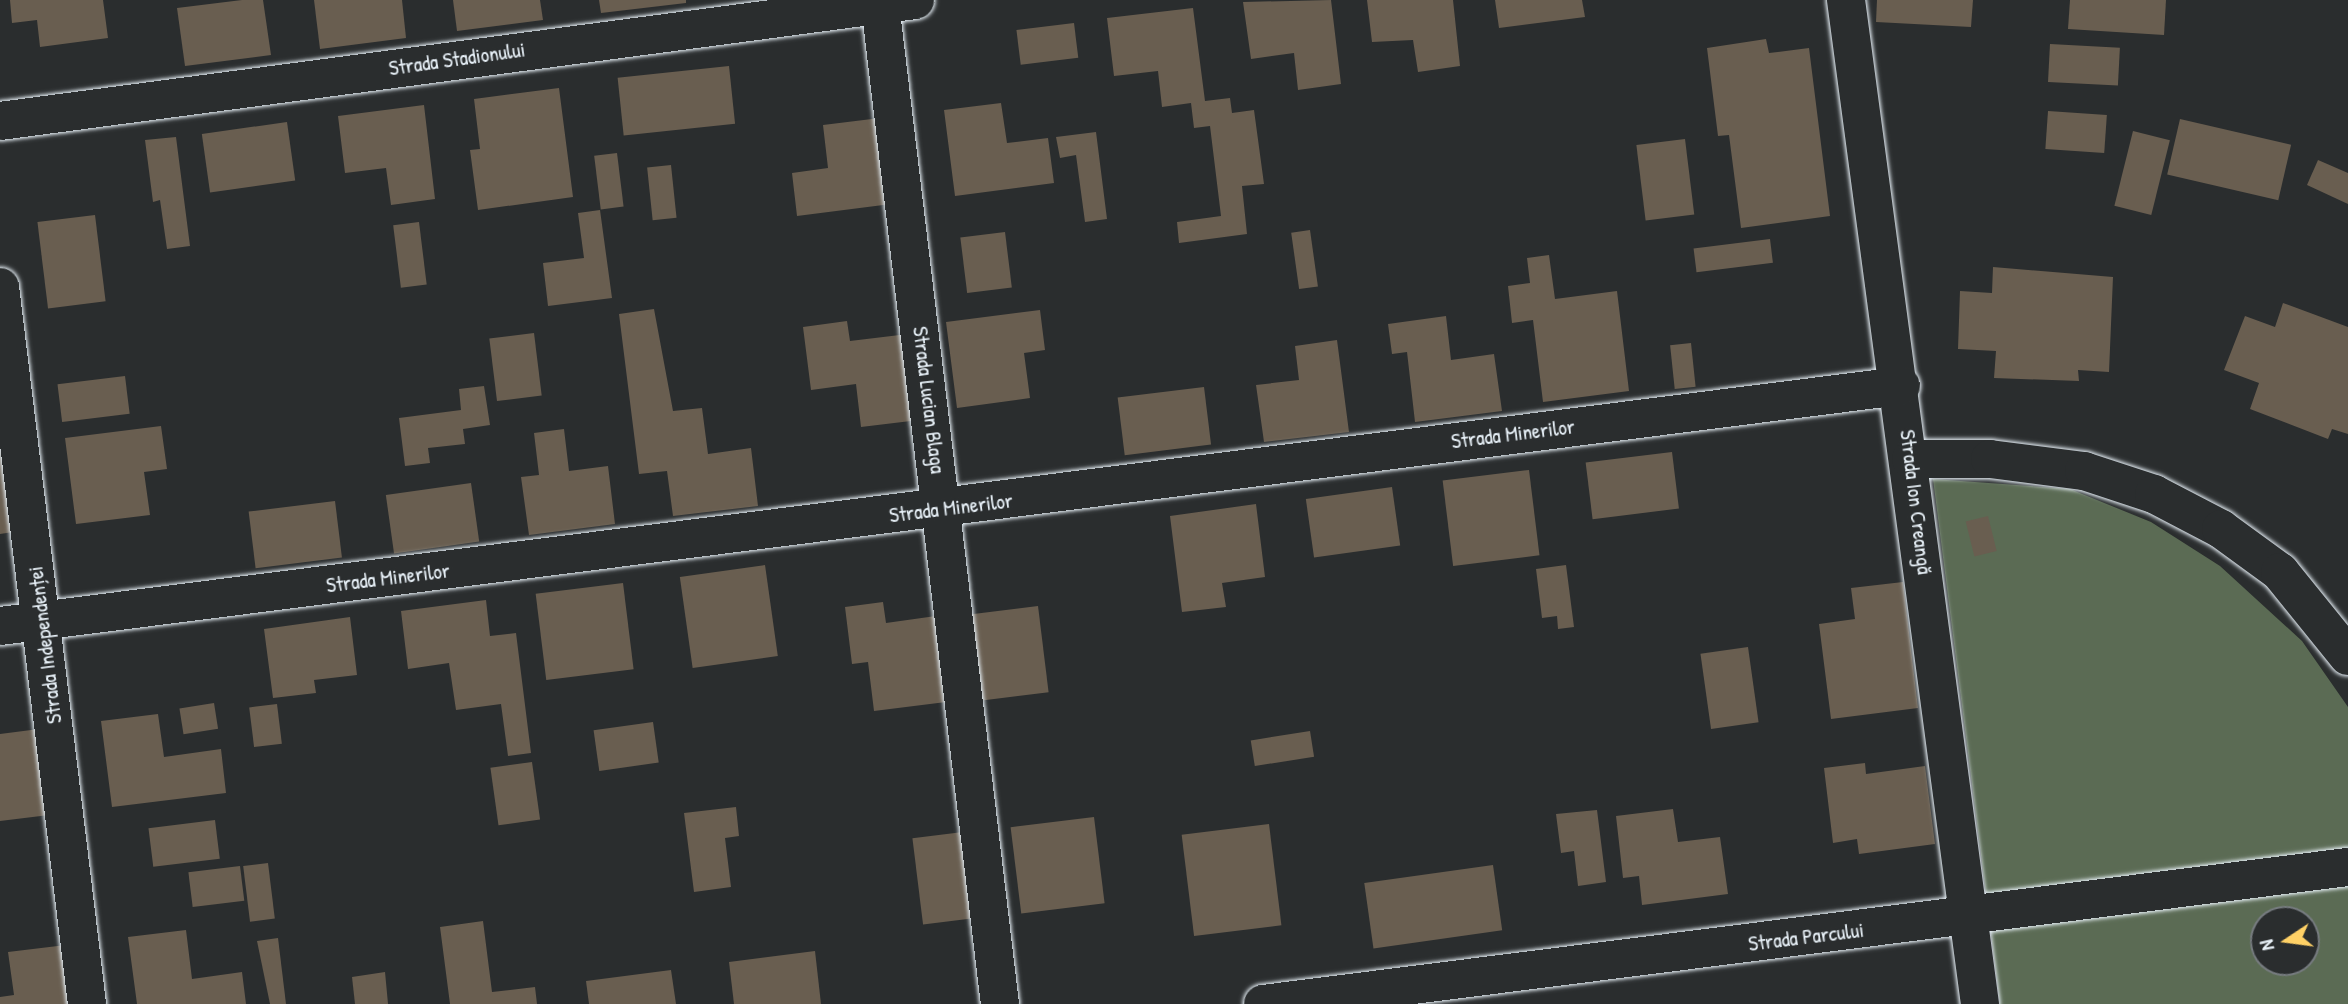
<!DOCTYPE html>
<html>
<head>
<meta charset="utf-8">
<style>
  body { margin:0 }
  #map { position:relative; width:2348px; height:1004px; overflow:hidden; background:#2a2d2e; font-family:"Patrick Hand",sans-serif }
  div>[style] { position:absolute }
  .green>* { inset:0; background:#5b6b54 }
  .building>* { inset:0; background:#695e50; transform-origin:0 0 }
  .roads { filter:drop-shadow(0 0 2px #e8f1f8) drop-shadow(0 0 2px #e8f1f8) }
  .street>* { height:38px; margin:-19px; padding:0 19px; transform-origin:19px; border-radius:19px; background:#2a2d2e }
  .secondary>* { height:38px; margin:-19px; padding:0 19px; transform-origin:19px; border-radius:19px; background:#2a2d2e }
  span { translate:-50% -50%; white-space:nowrap; text-align:center; line-height:1.15; -webkit-text-stroke:5px #2a2d2e; paint-order:stroke }
  .street-label { font-size:21px; color:#e8f1f8 }
  .north { position:absolute; left:2250px; top:906px; width:70px; height:70px; box-sizing:border-box; background:#2a2d2e; border:2px solid #767b7f; border-radius:50%; rotate:257deg; font-size:19px; font-weight:700; line-height:28px; text-align:center; color:#e8f1f8 }
  .north::after { content:''; display:block; margin:auto; width:24px; height:32px; background:#ffd166; clip-path:polygon(50% 0,100% 100%,50% 72%,0 100%) }
</style>
</head>
<body>
<div id="map">
  <div class="green">
    <i style="clip-path:polygon(evenodd,1933px 479px,2070px 489px,2151px 522px,2220px 566px,2302px 641px,2348px 707px,2348px 1004px,2000px 1004px,1933px 479px,2264px 920px,2306px 920px,2306px 962px,2264px 962px,2264px 920px)"></i>
  </div>
  <div class="building">
    <i style="clip-path:polygon(10px 0,103px 0,108px 38px,40px 47px,37px 20px,12px 23px)"></i>
    <i style="clip-path:polygon(242px 0,263px 0,271px 55px,185px 66px,177px 8px)"></i>
    <i style="clip-path:polygon(314px 0,402px 0,406px 38px,320px 49px)"></i>
    <i style="clip-path:polygon(453px 0,540px 0,543px 20px,457px 31px)"></i>
    <i style="clip-path:polygon(599px 0,686px 0,686px 3px,601px 13px)"></i>
    <i style="clip-path:polygon(1331px 0,1341px 84px,1298px 90px,1294px 53px,1251px 59px,1243px 2px)"></i>
    <i style="clip-path:polygon(1367px 0,1453px 0,1460px 66px,1418px 72px,1413px 40px,1372px 42px)"></i>
    <i style="clip-path:polygon(1495px 0,1582px 0,1585px 17px,1499px 28px)"></i>
    <i style="clip-path:polygon(1877px 0,1973px 0,1971px 27px,1876px 22px)"></i>
    <i style="clip-path:polygon(2070px 0,2166px 0,2164px 35px,2068px 29px)"></i>
    <i style="clip-path:polygon(1193px 8px,1205px 101px,1230px 98px,1232px 113px,1254px 110px,1264px 184px,1242px 186px,1247px 234px,1179px 243px,1177px 222px,1221px 216px,1210px 126px,1194px 128px,1191px 103px,1162px 107px,1158px 71px,1114px 76px,1107px 18px)"></i>
    <i style="left:1074px;top:23px;width:35px;height:58px;rotate:83deg"></i>
    <i style="clip-path:polygon(1766px 39px,1769px 53px,1809px 48px,1830px 216px,1741px 228px,1729px 135px,1718px 136px,1707px 48px)"></i>
    <i style="left:2050px;top:44px;width:70px;height:38px;rotate:3deg"></i>
    <i style="left:729px;top:66px;width:58px;height:112px;rotate:84deg"></i>
    <i style="clip-path:polygon(559px 88px,573px 197px,478px 210px,470px 150px,480px 149px,474px 99px)"></i>
    <i style="clip-path:polygon(1001px 103px,1007px 143px,1048px 138px,1054px 183px,955px 196px,944px 110px)"></i>
    <i style="clip-path:polygon(424px 105px,435px 199px,391px 205px,386px 168px,345px 173px,338px 116px)"></i>
    <i style="left:2048px;top:111px;width:59px;height:38px;rotate:4deg"></i>
    <i style="clip-path:polygon(880px 118px,891px 204px,797px 216px,792px 173px,828px 168px,823px 125px)"></i>
    <i style="left:2180px;top:119px;width:114px;height:57px;rotate:13deg"></i>
    <i style="left:287px;top:122px;width:59px;height:86px;rotate:82deg"></i>
    <i style="left:2133px;top:131px;width:38px;height:77px;rotate:14deg"></i>
    <i style="clip-path:polygon(1096px 132px,1107px 219px,1085px 222px,1076px 155px,1060px 158px,1056px 137px)"></i>
    <i style="clip-path:polygon(176px 137px,190px 246px,167px 249px,160px 200px,153px 202px,145px 140px)"></i>
    <i style="left:1685px;top:139px;width:76px;height:49px;rotate:83deg"></i>
    <i style="left:617px;top:153px;width:54px;height:23px;rotate:83deg"></i>
    <i style="clip-path:polygon(2318px 160px,2348px 173px,2348px 204px,2307px 185px)"></i>
    <i style="left:671px;top:165px;width:53px;height:24px;rotate:84deg"></i>
    <i style="clip-path:polygon(600px 210px,612px 298px,548px 306px,543px 263px,584px 258px,578px 213px)"></i>
    <i style="left:95px;top:215px;width:87px;height:58px;rotate:83deg"></i>
    <i style="left:419px;top:222px;width:63px;height:26px;rotate:83deg"></i>
    <i style="left:1310px;top:230px;width:57px;height:19px;rotate:82deg"></i>
    <i style="left:1005px;top:232px;width:56px;height:45px;rotate:83deg"></i>
    <i style="left:1770px;top:239px;width:24px;height:77px;rotate:83deg"></i>
    <i style="clip-path:polygon(1549px 255px,1555px 299px,1617px 291px,1629px 391px,1543px 402px,1533px 320px,1512px 323px,1508px 286px,1530px 283px,1527px 258px)"></i>
    <i style="clip-path:polygon(1993px 267px,2113px 277px,2109px 372px,2078px 370px,2079px 381px,1994px 378px,1996px 351px,1958px 349px,1960px 291px,1992px 293px)"></i>
    <i style="clip-path:polygon(2283px 303px,2348px 327px,2348px 434px,2332px 429px,2328px 439px,2250px 409px,2259px 383px,2224px 370px,2245px 316px,2275px 327px)"></i>
    <i style="clip-path:polygon(654px 309px,673px 411px,702px 408px,708px 454px,751px 448px,758px 506px,673px 516px,667px 471px,639px 474px,619px 314px)"></i>
    <i style="clip-path:polygon(1040px 310px,1045px 350px,1024px 353px,1030px 398px,957px 408px,946px 322px)"></i>
    <i style="clip-path:polygon(1446px 316px,1451px 360px,1494px 354px,1502px 411px,1415px 422px,1407px 352px,1392px 354px,1388px 324px)"></i>
    <i style="clip-path:polygon(847px 321px,850px 341px,908px 334px,919px 420px,861px 427px,856px 384px,811px 390px,803px 327px)"></i>
    <i style="left:534px;top:333px;width:63px;height:45px;rotate:83deg"></i>
    <i style="clip-path:polygon(1337px 340px,1349px 432px,1264px 442px,1256px 385px,1299px 380px,1295px 346px)"></i>
    <i style="left:1691px;top:343px;width:44px;height:21px;rotate:84deg"></i>
    <i style="left:125px;top:376px;width:38px;height:68px;rotate:83deg"></i>
    <i style="clip-path:polygon(484px 386px,490px 425px,463px 429px,465px 444px,428px 448px,430px 463px,405px 466px,399px 418px,461px 410px,459px 389px)"></i>
    <i style="left:1204px;top:387px;width:58px;height:87px;rotate:83deg"></i>
    <i style="clip-path:polygon(161px 426px,167px 469px,144px 472px,150px 515px,76px 524px,65px 438px)"></i>
    <i style="clip-path:polygon(564px 429px,569px 471px,608px 466px,615px 524px,529px 535px,521px 477px,539px 475px,534px 433px)"></i>
    <i style="clip-path:polygon(0 446px,13px 532px,0 534px)"></i>
    <i style="left:1672px;top:452px;width:57px;height:87px;rotate:83deg"></i>
    <i style="left:1529px;top:470px;width:86px;height:87px;rotate:83deg"></i>
    <i style="left:471px;top:483px;width:59px;height:86px;rotate:82deg"></i>
    <i style="left:1392px;top:487px;width:59px;height:87px;rotate:82deg"></i>
    <i style="left:335px;top:501px;width:57px;height:87px;rotate:83deg"></i>
    <i style="clip-path:polygon(1256px 504px,1265px 577px,1222px 583px,1226px 607px,1182px 612px,1170px 516px)"></i>
    <i style="left:1988px;top:516px;width:36px;height:23px;rotate:76deg"></i>
    <i style="left:765px;top:565px;width:92px;height:86px;rotate:82deg"></i>
    <i style="clip-path:polygon(1566px 565px,1574px 627px,1558px 629px,1557px 616px,1542px 618px,1536px 569px)"></i>
    <i style="clip-path:polygon(1903px 582px,1918px 708px,1831px 719px,1819px 624px,1855px 619px,1851px 588px)"></i>
    <i style="left:623px;top:583px;width:87px;height:88px;rotate:83deg"></i>
    <i style="clip-path:polygon(486px 600px,490px 636px,516px 633px,531px 753px,508px 756px,501px 704px,456px 710px,449px 663px,408px 669px,401px 611px)"></i>
    <i style="clip-path:polygon(883px 602px,886px 623px,943px 615px,954px 701px,874px 711px,868px 662px,852px 664px,845px 607px)"></i>
    <i style="left:1038px;top:606px;width:87px;height:67px;rotate:83deg"></i>
    <i style="clip-path:polygon(350px 617px,357px 675px,314px 680px,316px 693px,273px 698px,264px 629px)"></i>
    <i style="left:1748px;top:647px;width:76px;height:48px;rotate:82deg"></i>
    <i style="left:214px;top:703px;width:26px;height:35px;rotate:81deg"></i>
    <i style="left:277px;top:704px;width:40px;height:28px;rotate:83deg"></i>
    <i style="clip-path:polygon(158px 714px,164px 757px,221px 749px,226px 793px,112px 807px,101px 721px)"></i>
    <i style="left:653px;top:722px;width:41px;height:60px;rotate:82deg"></i>
    <i style="clip-path:polygon(39px 729px,49px 815px,0 821px,0 734px)"></i>
    <i style="left:1310px;top:731px;width:26px;height:60px;rotate:81deg"></i>
    <i style="left:532px;top:762px;width:58px;height:42px;rotate:82deg"></i>
    <i style="clip-path:polygon(1865px 763px,1866px 774px,1925px 766px,1935px 844px,1859px 854px,1857px 839px,1833px 843px,1824px 768px)"></i>
    <i style="clip-path:polygon(736px 807px,739px 836px,725px 838px,731px 887px,694px 892px,684px 813px)"></i>
    <i style="clip-path:polygon(1673px 809px,1678px 842px,1720px 837px,1728px 894px,1642px 905px,1639px 876px,1623px 878px,1616px 816px)"></i>
    <i style="clip-path:polygon(1597px 810px,1606px 882px,1578px 886px,1574px 851px,1561px 853px,1556px 814px)"></i>
    <i style="left:1094px;top:817px;width:87px;height:84px;rotate:83deg"></i>
    <i style="left:215px;top:820px;width:39px;height:67px;rotate:83deg"></i>
    <i style="left:1269px;top:824px;width:102px;height:88px;rotate:83deg"></i>
    <i style="left:971px;top:831px;width:87px;height:59px;rotate:83deg"></i>
    <i style="left:268px;top:863px;width:56px;height:25px;rotate:83deg"></i>
    <i style="left:1493px;top:865px;width:66px;height:130px;rotate:82deg"></i>
    <i style="left:240px;top:866px;width:35px;height:52px;rotate:83deg"></i>
    <i style="clip-path:polygon(483px 921px,492px 992px,535px 987px,537px 1004px,450px 1004px,440px 927px)"></i>
    <i style="clip-path:polygon(186px 930px,192px 979px,242px 972px,246px 1004px,137px 1004px,128px 937px)"></i>
    <i style="clip-path:polygon(278px 938px,286px 1004px,270px 1004px,257px 941px)"></i>
    <i style="clip-path:polygon(66px 945px,73px 1004px,0 1004px,0 997px,14px 995px,8px 952px)"></i>
    <i style="clip-path:polygon(815px 951px,821px 1004px,734px 1004px,729px 962px)"></i>
    <i style="clip-path:polygon(671px 970px,676px 1004px,589px 1004px,586px 981px)"></i>
    <i style="clip-path:polygon(385px 972px,388px 1004px,355px 1004px,352px 977px)"></i>
  </div>
  <div class="roads">
    <div class="street">
      <i style="left:1846px;top:0;width:1013px;rotate:82.4deg"></i>
      <i style="left:880px;top:4px;width:1007px;rotate:83.16deg"></i>
      <i style="left:0;top:121px;width:923px;rotate:-7.53deg"></i>
      <i style="left:0;top:287px;width:722px;rotate:83.08deg"></i>
      <i style="left:1911px;top:459px;width:79px"></i>
      <i style="left:1990px;top:459px;width:95px;rotate:7.3deg"></i>
      <i style="left:2084px;top:471px;width:74px;rotate:18.2deg"></i>
      <i style="left:2154px;top:494px;width:76px;rotate:27.6deg"></i>
      <i style="left:2221px;top:529px;width:73px;rotate:36.1deg"></i>
      <i style="left:2280px;top:572px;width:108px;rotate:51deg"></i>
      <i style="left:0;top:626px;width:1916px;rotate:-7.2deg"></i>
    </div>
    <div class="secondary">
      <i style="left:1263px;top:1004px;width:1094px;rotate:-7.2deg"></i>
    </div>
  </div>
  <div class="street-label">
    <span style="left:457px;top:59px;rotate:-8deg">Strada Stadionului</span>
    <span style="left:929px;top:400px;rotate:83deg">Strada Lucian Blaga</span>
    <span style="left:1513px;top:434px;rotate:-7deg">Strada Minerilor</span>
    <span style="left:1916px;top:502px;rotate:83deg">Strada Ion Creangă</span>
    <span style="left:951px;top:508px;rotate:-7deg">Strada Minerilor</span>
    <span style="left:388px;top:578px;rotate:-7deg">Strada Minerilor</span>
    <span style="left:45px;top:645px;rotate:-97deg">Strada Independenței</span>
    <span style="left:1806px;top:937px;rotate:-7deg">Strada Parcului</span>
  </div>
  <div class="north">N</div>
</div>
</body>
</html>
